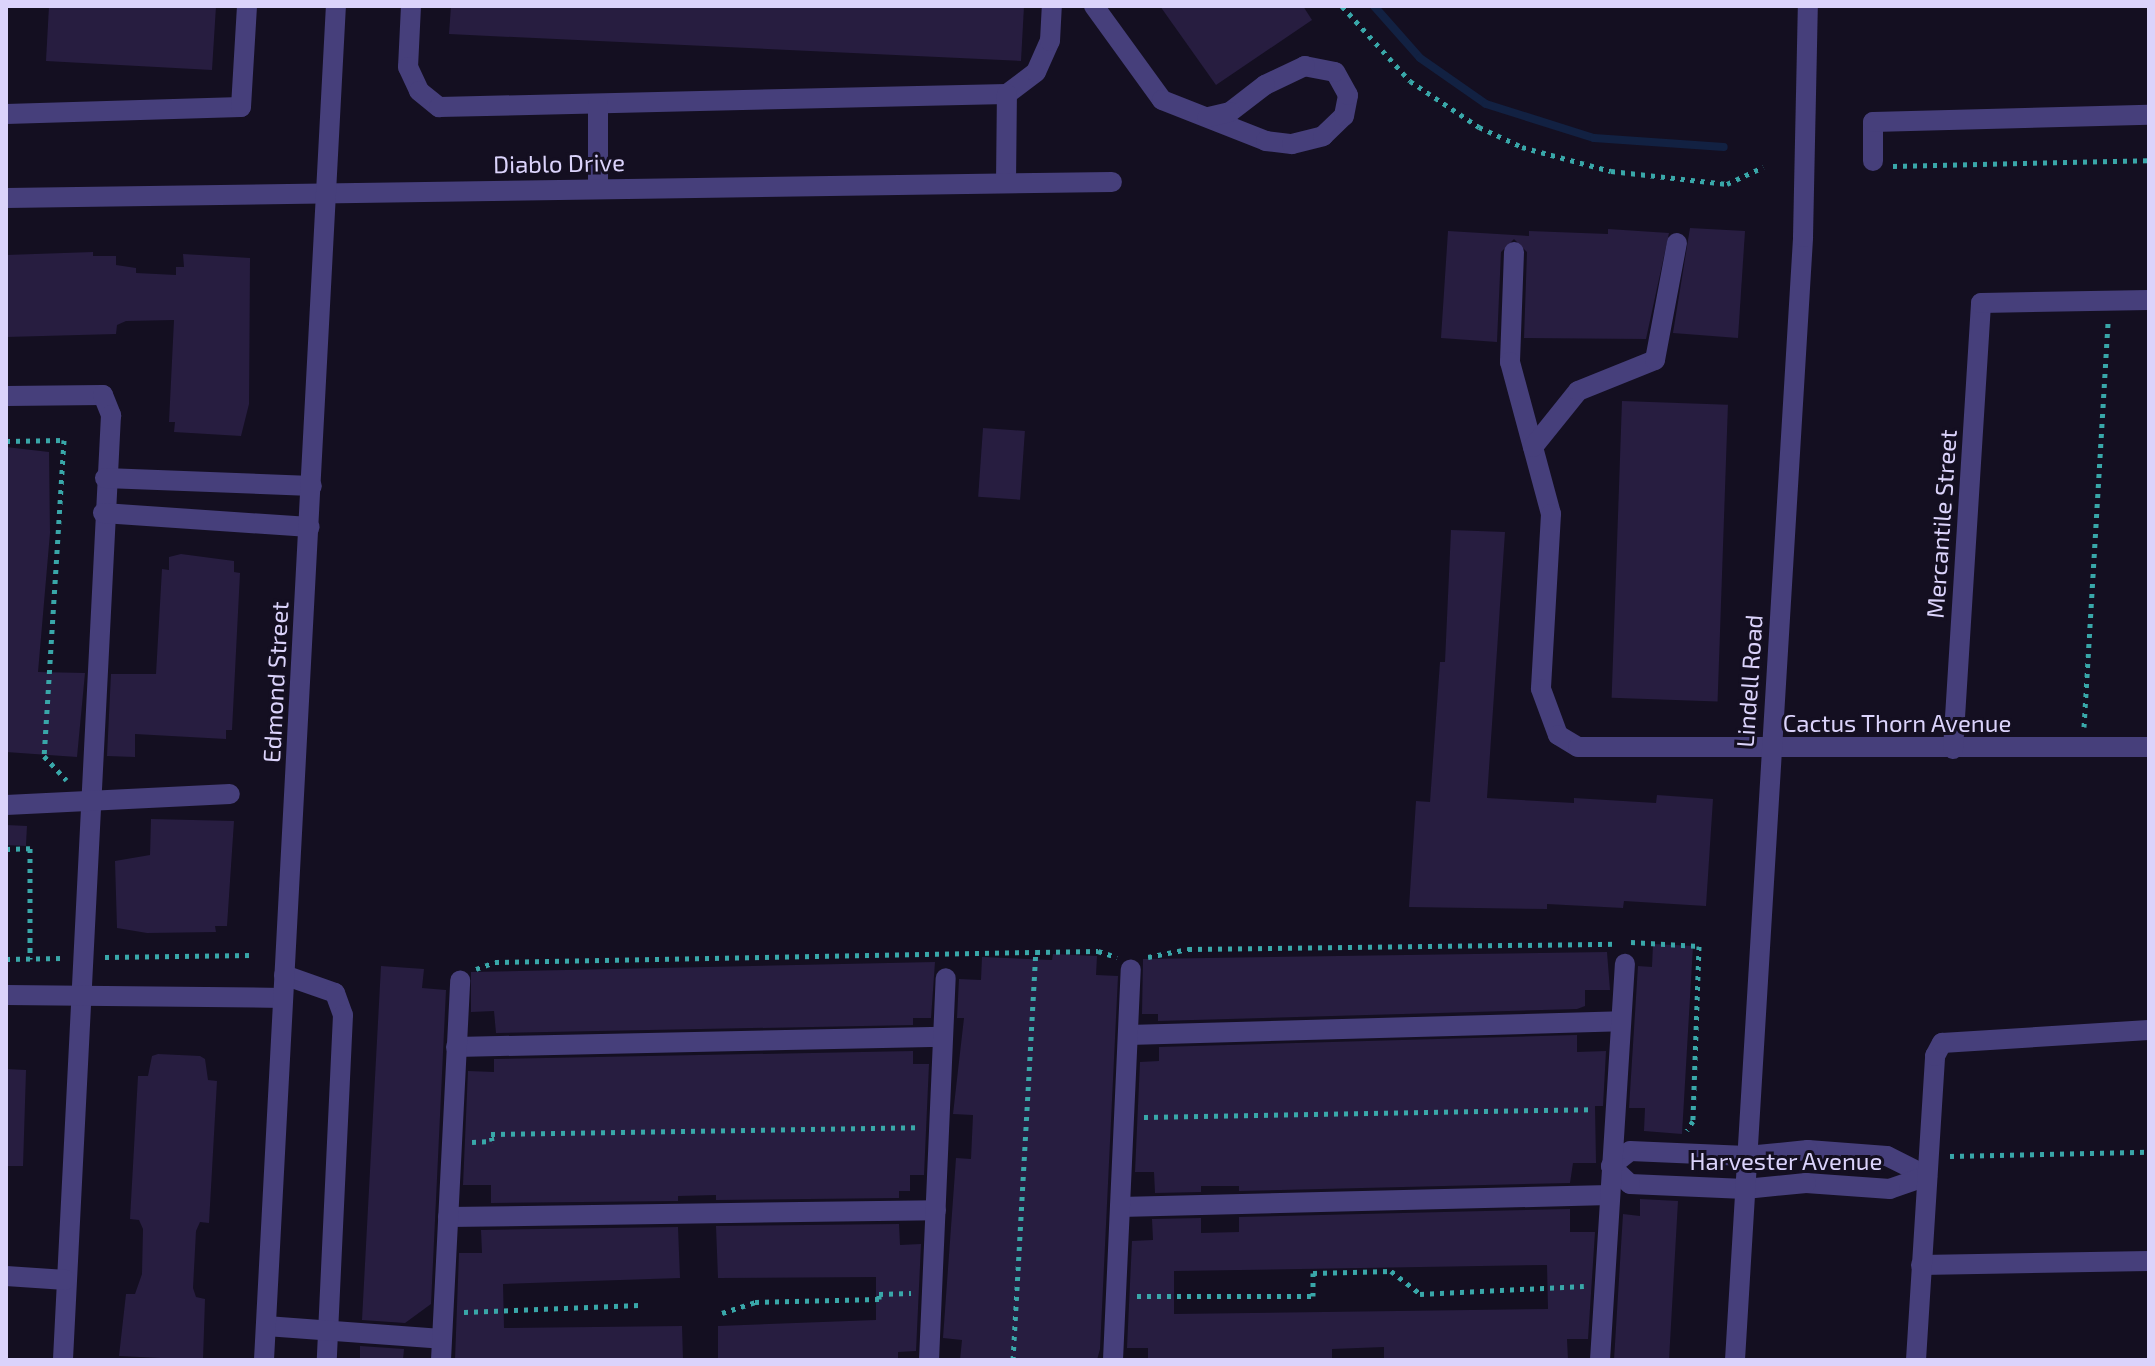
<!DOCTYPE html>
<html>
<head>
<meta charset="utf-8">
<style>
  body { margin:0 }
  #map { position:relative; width:2155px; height:1366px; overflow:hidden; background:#140f21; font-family:"Exo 2",sans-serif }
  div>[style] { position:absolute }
  .stream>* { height:8px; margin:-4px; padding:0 4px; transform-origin:4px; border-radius:4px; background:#122142 }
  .building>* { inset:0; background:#271d40; transform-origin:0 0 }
  .path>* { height:5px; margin-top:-2.5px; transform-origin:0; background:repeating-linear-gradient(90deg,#39a7a9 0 4px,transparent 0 10px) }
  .minor>* { height:20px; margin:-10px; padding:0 10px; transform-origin:10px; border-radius:10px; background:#463f7b }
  span { translate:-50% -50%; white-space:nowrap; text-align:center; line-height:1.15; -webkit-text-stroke:6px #140f21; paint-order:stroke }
  .street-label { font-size:24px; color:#dbd3fb }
  .frame { position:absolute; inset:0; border:8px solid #dbd3fb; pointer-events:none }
</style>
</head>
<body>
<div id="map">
  <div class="stream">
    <i style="left:1374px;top:6px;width:69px;rotate:48.5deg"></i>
    <i style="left:1420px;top:58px;width:80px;rotate:34.9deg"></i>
    <i style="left:1486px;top:104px;width:113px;rotate:17.5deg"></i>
    <i style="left:1594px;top:138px;width:130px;rotate:4deg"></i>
  </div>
  <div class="building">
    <i style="clip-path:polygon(49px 6px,216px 6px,212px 70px,46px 61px)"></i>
    <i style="clip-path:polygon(451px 6px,1024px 6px,1021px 61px,449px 34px)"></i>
    <i style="clip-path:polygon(1160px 6px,1303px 6px,1312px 20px,1216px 85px)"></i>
    <i style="clip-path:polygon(1690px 228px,1745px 231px,1738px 338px,1673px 333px)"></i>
    <i style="clip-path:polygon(1608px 229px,1669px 233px,1646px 339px,1524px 338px,1527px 252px,1514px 239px,1501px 252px,1497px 342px,1441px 338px,1448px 231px,1529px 236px,1529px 231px,1608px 234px)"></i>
    <i style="clip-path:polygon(93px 252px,93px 256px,116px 256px,116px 265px,136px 268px,136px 273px,176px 275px,176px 267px,184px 267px,183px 254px,250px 258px,249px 404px,241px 436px,174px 432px,175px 422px,169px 422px,174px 320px,126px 321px,117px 325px,116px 334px,6px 337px,6px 255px)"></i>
    <i style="left:1622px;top:401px;width:106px;height:297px;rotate:2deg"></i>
    <i style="left:983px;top:428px;width:42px;height:69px;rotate:4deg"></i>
    <i style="clip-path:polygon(6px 447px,49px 452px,50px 533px,38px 672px,85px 673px,77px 757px,6px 752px)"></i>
    <i style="clip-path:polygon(1451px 530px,1505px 532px,1487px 798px,1574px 803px,1574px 798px,1656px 803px,1657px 795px,1713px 799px,1706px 906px,1624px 901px,1623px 908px,1547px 904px,1547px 909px,1409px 907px,1416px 801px,1430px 802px,1440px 662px,1445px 662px)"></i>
    <i style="clip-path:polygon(181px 554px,234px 561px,234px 572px,240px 573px,232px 730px,226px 730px,226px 739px,135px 734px,135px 757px,107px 756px,111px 674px,156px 674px,162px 569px,169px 570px,169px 557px)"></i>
    <i style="clip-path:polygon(151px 819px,234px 821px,227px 926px,215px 926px,216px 932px,147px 933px,117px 928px,115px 861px,150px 855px)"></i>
    <i style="left:6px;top:825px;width:21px;height:20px;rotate:3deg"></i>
    <i style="clip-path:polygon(1653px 944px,1693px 946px,1682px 1134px,1644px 1131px,1645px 1108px,1629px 1108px,1638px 966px,1652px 967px)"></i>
    <i style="clip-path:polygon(1607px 952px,1610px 990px,1585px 990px,1585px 1006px,1577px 1009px,1158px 1021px,1158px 1014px,1142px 1014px,1143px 959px)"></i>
    <i style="clip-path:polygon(1053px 954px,1097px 956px,1096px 975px,1118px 976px,1100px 1349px,1097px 1360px,960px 1360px,962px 1340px,943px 1338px,956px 1158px,971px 1159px,973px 1115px,953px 1114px,964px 1018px,957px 1018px,959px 979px,981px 980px,982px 957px,1052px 960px)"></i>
    <i style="clip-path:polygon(935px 962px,931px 1018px,913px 1018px,913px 1025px,496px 1033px,494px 1011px,471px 1012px,471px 972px)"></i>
    <i style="clip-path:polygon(381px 966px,424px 969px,422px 988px,446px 990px,431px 1304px,405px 1323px,362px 1320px)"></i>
    <i style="clip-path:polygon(1577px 1035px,1577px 1052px,1606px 1051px,1603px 1106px,1595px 1106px,1596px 1163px,1573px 1163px,1570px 1183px,1239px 1191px,1239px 1186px,1201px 1186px,1201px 1192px,1155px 1193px,1154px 1172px,1135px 1172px,1140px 1062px,1159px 1061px,1159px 1047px)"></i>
    <i style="clip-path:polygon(913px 1051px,913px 1064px,929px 1064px,924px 1175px,910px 1175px,910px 1191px,899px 1191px,899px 1198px,716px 1200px,716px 1195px,678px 1196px,678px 1201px,491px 1203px,491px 1185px,463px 1185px,468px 1071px,494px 1072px,494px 1059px)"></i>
    <i style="clip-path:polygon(158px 1054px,200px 1056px,205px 1059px,208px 1080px,217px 1081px,209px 1223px,200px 1222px,196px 1231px,193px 1288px,196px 1297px,205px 1299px,203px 1360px,119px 1356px,126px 1294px,135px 1294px,142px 1274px,143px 1229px,139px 1220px,130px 1219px,138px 1076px,148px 1076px,152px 1056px)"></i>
    <i style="clip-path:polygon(6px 1069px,26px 1070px,23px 1166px,6px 1166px)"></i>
    <i style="clip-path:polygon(1640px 1199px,1678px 1201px,1669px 1360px,1614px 1360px,1623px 1214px,1640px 1216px)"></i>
    <i style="clip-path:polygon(evenodd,1570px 1209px,1570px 1232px,1595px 1232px,1588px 1339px,1567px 1339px,1568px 1360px,1384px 1360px,1384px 1347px,1332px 1349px,1332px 1360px,1148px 1360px,1148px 1348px,1127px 1348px,1132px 1241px,1153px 1240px,1152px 1219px,1201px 1218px,1201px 1233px,1239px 1232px,1239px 1217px,1570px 1209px,1547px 1265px,1548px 1309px,1174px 1314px,1174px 1271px,1547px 1265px)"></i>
    <i style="clip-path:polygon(899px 1224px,900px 1245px,921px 1244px,916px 1351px,898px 1352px,898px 1360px,718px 1360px,718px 1326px,876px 1320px,876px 1277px,718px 1278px,716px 1226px)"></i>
    <i style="clip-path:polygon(678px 1227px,680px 1278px,503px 1284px,504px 1328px,682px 1326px,683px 1360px,455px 1360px,459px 1253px,482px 1253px,481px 1230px)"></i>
    <i style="clip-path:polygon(360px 1346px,404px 1349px,403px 1360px,360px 1360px)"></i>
  </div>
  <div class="path">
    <i style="left:1342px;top:6px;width:101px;rotate:47.8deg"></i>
    <i style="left:1410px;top:81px;width:83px;rotate:33.7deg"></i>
    <i style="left:1479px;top:127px;width:47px;rotate:24.9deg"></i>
    <i style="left:1522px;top:147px;width:92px;rotate:15.1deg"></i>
    <i style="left:1611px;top:171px;width:117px;rotate:6.4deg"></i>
    <i style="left:1727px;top:184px;width:40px;rotate:-25deg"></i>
    <i style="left:1893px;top:166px;width:256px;rotate:-1.3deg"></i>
    <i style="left:6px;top:441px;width:58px;rotate:-1deg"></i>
    <i style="left:64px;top:440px;width:317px;rotate:93.6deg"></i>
    <i style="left:44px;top:756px;width:33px;rotate:47deg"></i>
    <i style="left:2084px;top:727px;width:406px;rotate:-86.6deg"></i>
    <i style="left:6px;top:849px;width:24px;rotate:-2deg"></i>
    <i style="left:30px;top:848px;width:111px;rotate:90deg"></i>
    <i style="left:1631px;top:942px;width:68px;rotate:3.4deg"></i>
    <i style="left:1699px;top:946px;width:175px;rotate:92deg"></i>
    <i style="left:1693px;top:1121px;width:11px;rotate:124deg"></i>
    <i style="left:105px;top:957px;width:147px;rotate:-0.8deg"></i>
    <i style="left:1148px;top:957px;width:41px;rotate:-11.3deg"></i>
    <i style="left:1188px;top:949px;width:429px;rotate:-0.7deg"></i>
    <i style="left:6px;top:959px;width:57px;rotate:-1deg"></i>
    <i style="left:476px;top:969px;width:20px;rotate:-20deg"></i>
    <i style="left:495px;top:962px;width:541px;rotate:-1.06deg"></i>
    <i style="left:1144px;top:1117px;width:450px;rotate:-1deg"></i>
    <i style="left:472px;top:1142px;width:20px;rotate:-3deg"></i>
    <i style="left:492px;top:1141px;width:7px;rotate:-98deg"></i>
    <i style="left:491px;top:1134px;width:427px;rotate:-0.9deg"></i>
    <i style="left:1950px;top:1156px;width:199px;rotate:-1.2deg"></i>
    <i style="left:1137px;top:1296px;width:176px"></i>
    <i style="left:1313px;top:1296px;width:23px;rotate:-90deg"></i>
    <i style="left:1313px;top:1273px;width:78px;rotate:-1.5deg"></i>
    <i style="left:1391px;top:1271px;width:37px;rotate:38deg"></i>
    <i style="left:1420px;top:1294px;width:164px;rotate:-2.8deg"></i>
    <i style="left:464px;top:1312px;width:175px;rotate:-2.3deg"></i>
    <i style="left:722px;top:1313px;width:35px;rotate:-18deg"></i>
    <i style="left:755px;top:1302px;width:124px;rotate:-1.4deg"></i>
    <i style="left:879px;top:1299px;width:5px;rotate:-90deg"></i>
    <i style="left:879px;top:1294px;width:32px;rotate:-2deg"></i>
    <i style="left:1013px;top:1360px;width:409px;rotate:-86.8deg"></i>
    <i style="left:1036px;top:952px;width:62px;rotate:-0.9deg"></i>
    <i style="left:1098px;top:951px;width:20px;rotate:18deg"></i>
  </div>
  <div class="minor">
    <i style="left:411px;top:6px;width:61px;rotate:92.8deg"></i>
    <i style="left:408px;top:67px;width:26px;rotate:65deg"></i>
    <i style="left:419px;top:91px;width:26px;rotate:39deg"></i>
    <i style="left:439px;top:107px;width:568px;rotate:-1.31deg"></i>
    <i style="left:1007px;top:94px;width:36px;rotate:-37deg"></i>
    <i style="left:1036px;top:72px;width:34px;rotate:-66deg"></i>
    <i style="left:1050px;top:41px;width:35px;rotate:-87deg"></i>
    <i style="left:1094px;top:6px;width:116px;rotate:54.1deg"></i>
    <i style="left:1162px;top:100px;width:112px;rotate:21.5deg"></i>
    <i style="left:1266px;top:141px;width:26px;rotate:7deg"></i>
    <i style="left:1292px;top:144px;width:32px;rotate:-14deg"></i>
    <i style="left:1323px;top:136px;width:29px;rotate:-44deg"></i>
    <i style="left:1344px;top:116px;width:21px;rotate:-79deg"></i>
    <i style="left:1348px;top:95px;width:26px;rotate:-119deg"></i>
    <i style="left:1335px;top:72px;width:31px;rotate:-169deg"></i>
    <i style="left:1305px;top:66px;width:44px;rotate:154.6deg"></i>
    <i style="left:1265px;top:85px;width:44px;rotate:142.4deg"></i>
    <i style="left:1230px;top:112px;width:23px;rotate:167deg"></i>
    <i style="left:6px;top:114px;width:235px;rotate:-1.7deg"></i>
    <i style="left:241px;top:107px;width:101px;rotate:-86.6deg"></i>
    <i style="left:1873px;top:161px;width:39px;rotate:-90deg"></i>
    <i style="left:1873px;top:122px;width:276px;rotate:-1.5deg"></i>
    <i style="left:1006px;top:183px;width:89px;rotate:-89.4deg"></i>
    <i style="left:598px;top:189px;width:85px;rotate:-90deg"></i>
    <i style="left:6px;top:198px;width:1106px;rotate:-0.83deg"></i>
    <i style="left:1514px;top:252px;width:110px;rotate:92.1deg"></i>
    <i style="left:1510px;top:362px;width:157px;rotate:74.9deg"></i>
    <i style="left:1551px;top:514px;width:175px;rotate:93.3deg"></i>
    <i style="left:1541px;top:689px;width:49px;rotate:69.7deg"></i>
    <i style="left:1558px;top:735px;width:23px;rotate:31deg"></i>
    <i style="left:1578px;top:747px;width:571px"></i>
    <i style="left:6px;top:396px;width:97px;rotate:-0.6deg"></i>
    <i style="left:103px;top:395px;width:22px;rotate:68deg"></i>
    <i style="left:111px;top:415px;width:946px;rotate:92.91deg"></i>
    <i style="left:1533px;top:447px;width:72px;rotate:-51.2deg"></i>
    <i style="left:1578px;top:391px;width:83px;rotate:-21.9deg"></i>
    <i style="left:1655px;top:360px;width:119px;rotate:-79.4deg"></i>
    <i style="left:105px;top:478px;width:207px;rotate:2.2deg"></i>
    <i style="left:103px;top:513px;width:207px;rotate:3.9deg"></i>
    <i style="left:1953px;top:749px;width:447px;rotate:-86.4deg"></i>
    <i style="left:1981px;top:303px;width:168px;rotate:-1deg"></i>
    <i style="left:6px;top:805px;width:224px;rotate:-2.8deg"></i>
    <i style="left:284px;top:975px;width:54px;rotate:19.4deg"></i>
    <i style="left:335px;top:993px;width:23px;rotate:70deg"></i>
    <i style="left:343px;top:1015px;width:345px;rotate:92.7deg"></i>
    <i style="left:6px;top:995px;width:277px;rotate:0.6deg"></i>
    <i style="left:1128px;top:1035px;width:493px;rotate:-1.6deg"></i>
    <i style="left:456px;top:1047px;width:487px;rotate:-1.2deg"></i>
    <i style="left:1808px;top:1150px;width:79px;rotate:4.3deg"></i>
    <i style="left:1887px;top:1156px;width:45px;rotate:26.6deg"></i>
    <i style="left:1927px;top:1176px;width:39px;rotate:161deg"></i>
    <i style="left:1890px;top:1189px;width:84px;rotate:-175.9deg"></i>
    <i style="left:1806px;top:1183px;width:61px;rotate:174.4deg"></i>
    <i style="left:1745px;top:1189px;width:115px;rotate:-177.5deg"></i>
    <i style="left:1630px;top:1184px;width:26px;rotate:-137deg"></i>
    <i style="left:1611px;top:1166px;width:24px;rotate:-38deg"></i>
    <i style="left:1630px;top:1151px;width:117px;rotate:2.4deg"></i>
    <i style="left:1747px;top:1156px;width:61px;rotate:-5.6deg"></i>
    <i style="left:1120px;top:1207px;width:490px;rotate:-1.4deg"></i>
    <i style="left:448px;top:1217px;width:488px;rotate:-0.8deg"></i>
    <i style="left:1921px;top:1265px;width:228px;rotate:-1deg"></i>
    <i style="left:6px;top:1276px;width:60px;rotate:3.8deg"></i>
    <i style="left:266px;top:1326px;width:176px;rotate:4.2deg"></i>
    <i style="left:264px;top:1360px;width:1356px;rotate:-86.96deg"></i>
    <i style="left:441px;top:1360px;width:380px;rotate:-87.1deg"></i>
    <i style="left:929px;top:1360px;width:382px;rotate:-87.5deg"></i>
    <i style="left:1113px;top:1360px;width:391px;rotate:-87.4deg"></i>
    <i style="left:1600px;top:1360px;width:397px;rotate:-86.4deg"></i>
    <i style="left:1735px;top:1360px;width:1125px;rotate:-86.53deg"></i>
    <i style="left:1803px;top:237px;width:231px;rotate:-88.8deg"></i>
    <i style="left:1916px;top:1360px;width:305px;rotate:-86.4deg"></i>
    <i style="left:1935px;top:1056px;width:15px;rotate:-62deg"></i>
    <i style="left:1942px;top:1043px;width:207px;rotate:-3.6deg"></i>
  </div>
  <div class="street-label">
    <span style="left:559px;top:163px;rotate:-1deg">Diablo Drive</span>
    <span style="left:1941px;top:524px;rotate:-86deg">Mercantile Street</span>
    <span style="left:1749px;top:681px;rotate:-86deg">Lindell Road</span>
    <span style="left:275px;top:682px;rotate:-87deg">Edmond Street</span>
    <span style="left:1897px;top:723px">Cactus Thorn Avenue</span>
    <span style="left:1786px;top:1161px">Harvester Avenue</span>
  </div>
  <div class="frame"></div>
</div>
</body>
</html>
